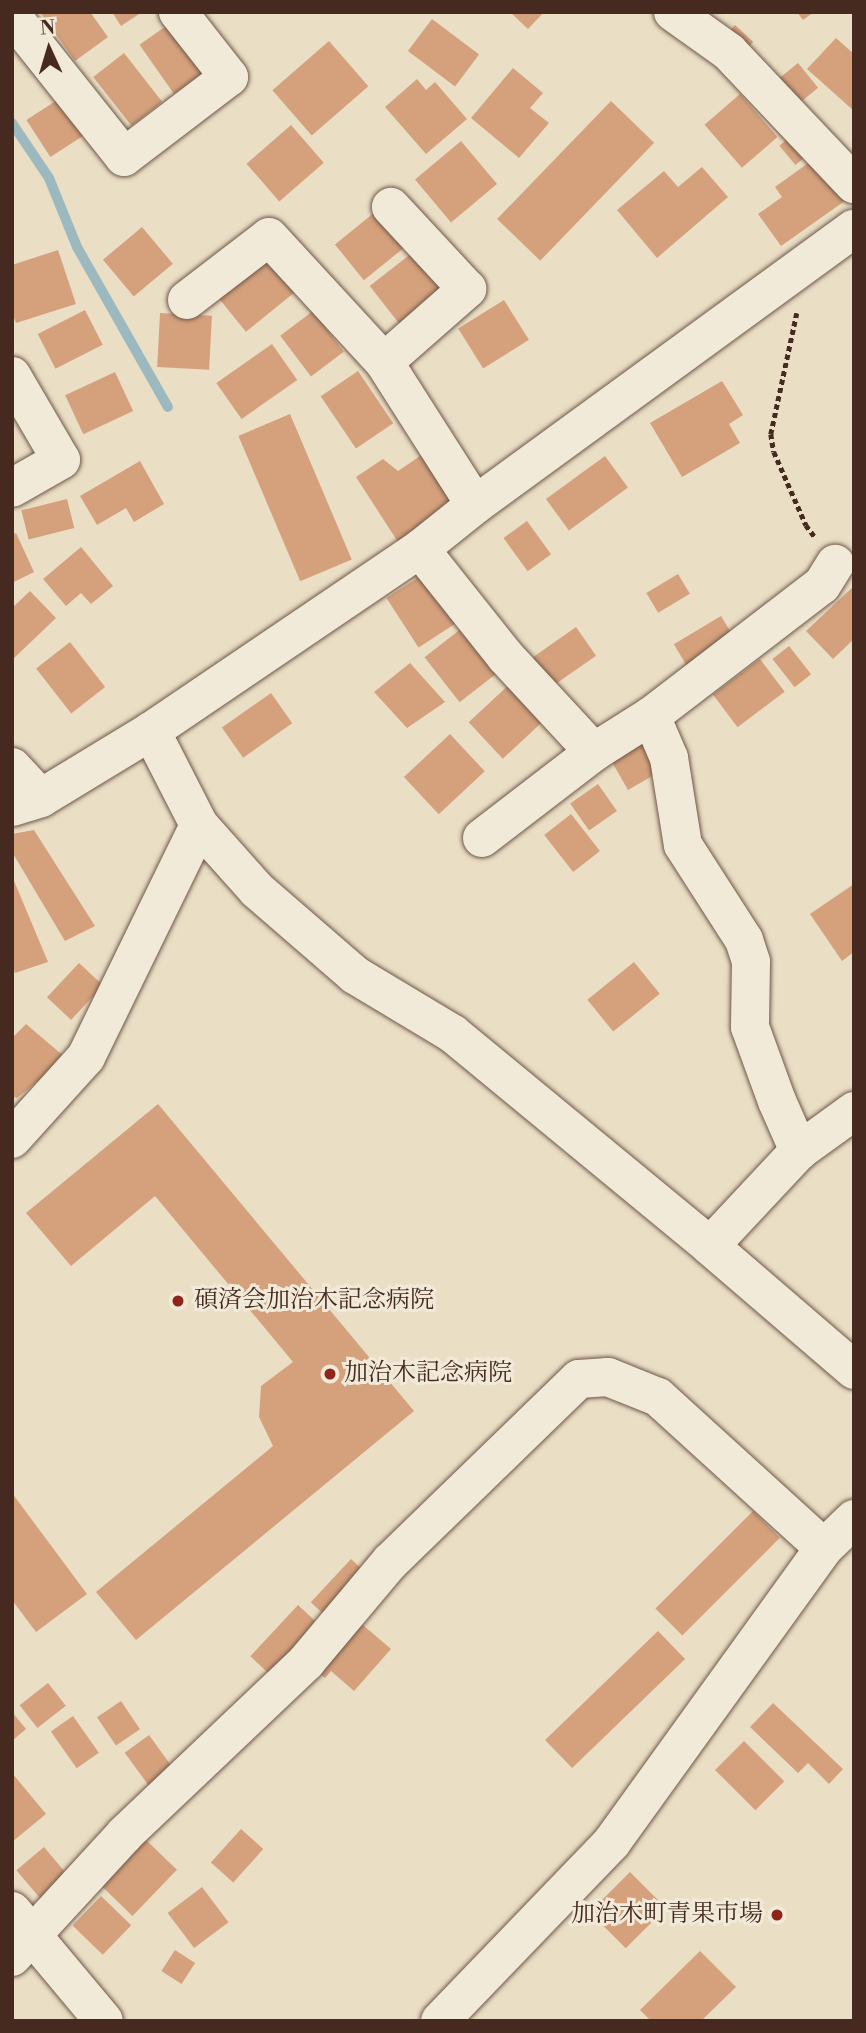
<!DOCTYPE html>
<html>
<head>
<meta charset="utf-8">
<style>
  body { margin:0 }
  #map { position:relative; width:866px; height:2033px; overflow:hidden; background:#eadec5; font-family:"Libre Bodoni","Noto Serif JP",serif }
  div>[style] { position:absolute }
  .stream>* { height:10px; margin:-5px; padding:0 5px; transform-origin:5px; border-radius:5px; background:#9db9c0 }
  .building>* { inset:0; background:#d5a17d; transform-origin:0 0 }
  .path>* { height:4.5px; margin-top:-2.25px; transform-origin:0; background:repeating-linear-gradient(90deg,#462a20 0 5px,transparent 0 8.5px) }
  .roads { filter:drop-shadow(0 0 2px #6f5749) drop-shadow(0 0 2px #6f5749) }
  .minor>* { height:38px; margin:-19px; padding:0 19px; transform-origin:19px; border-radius:19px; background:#f1ead9 }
  .dots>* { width:19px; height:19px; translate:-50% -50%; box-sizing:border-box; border:4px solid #f1ead9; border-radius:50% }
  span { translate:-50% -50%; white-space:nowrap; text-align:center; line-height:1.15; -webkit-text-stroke:6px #f1ead9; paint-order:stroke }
  .poi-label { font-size:24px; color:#462a20 }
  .left { translate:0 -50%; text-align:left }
  .right { translate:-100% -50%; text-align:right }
  .frame { position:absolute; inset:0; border:14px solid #462a20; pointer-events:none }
  .north { position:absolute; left:14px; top:14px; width:70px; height:70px; -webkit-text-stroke:5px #f1ead9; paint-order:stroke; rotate:356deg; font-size:19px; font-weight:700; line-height:28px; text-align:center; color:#462a20 }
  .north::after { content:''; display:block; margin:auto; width:24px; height:32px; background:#462a20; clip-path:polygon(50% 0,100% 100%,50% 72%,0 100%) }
</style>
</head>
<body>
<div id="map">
  <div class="stream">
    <i style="left:12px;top:123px;width:66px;rotate:56.1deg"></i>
    <i style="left:49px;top:178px;width:74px;rotate:67.9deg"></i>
    <i style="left:77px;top:247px;width:184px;rotate:60.4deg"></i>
  </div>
  <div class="building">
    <i style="clip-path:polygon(40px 12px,90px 12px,108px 37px,75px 61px)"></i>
    <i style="clip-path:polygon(112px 12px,142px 12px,121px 26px)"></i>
    <i style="clip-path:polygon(510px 12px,544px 12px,528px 29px)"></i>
    <i style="clip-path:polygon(797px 12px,814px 12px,803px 20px)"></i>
    <i style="left:432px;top:19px;width:59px;height:40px;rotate:37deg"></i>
    <i style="left:169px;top:24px;width:60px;height:36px;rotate:55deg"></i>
    <i style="left:735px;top:25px;width:25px;height:18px;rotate:43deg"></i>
    <i style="clip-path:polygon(836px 38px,854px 54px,854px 111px,807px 69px)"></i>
    <i style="left:329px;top:41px;width:60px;height:75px;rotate:49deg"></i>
    <i style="left:124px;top:53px;width:62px;height:39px;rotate:52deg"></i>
    <i style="left:798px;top:63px;width:32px;height:27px;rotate:51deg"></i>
    <i style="clip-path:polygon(513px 68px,543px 93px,530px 108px,549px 123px,519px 158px,471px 118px)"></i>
    <i style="clip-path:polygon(417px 79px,426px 90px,435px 82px,467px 119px,426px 154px,385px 107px)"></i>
    <i style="left:740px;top:94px;width:57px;height:47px;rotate:49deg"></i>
    <i style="left:65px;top:95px;width:44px;height:46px;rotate:57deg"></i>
    <i style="left:611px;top:101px;width:60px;height:164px;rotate:44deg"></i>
    <i style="left:291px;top:125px;width:50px;height:59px;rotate:49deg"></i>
    <i style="left:797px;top:131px;width:25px;height:23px;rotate:50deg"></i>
    <i style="left:461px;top:141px;width:56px;height:60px;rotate:50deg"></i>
    <i style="clip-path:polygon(818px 156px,849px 198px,781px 246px,758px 214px,782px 197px,775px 187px)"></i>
    <i style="clip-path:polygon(702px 167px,728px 197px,657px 258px,617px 210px,664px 171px,678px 187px)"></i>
    <i style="left:380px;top:208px;width:46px;height:58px;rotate:51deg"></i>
    <i style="left:142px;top:227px;width:48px;height:51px;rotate:50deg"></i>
    <i style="left:417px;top:249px;width:53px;height:60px;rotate:52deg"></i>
    <i style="clip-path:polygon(58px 250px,76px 304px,16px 323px,12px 312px,12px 265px)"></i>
    <i style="left:267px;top:253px;width:48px;height:66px;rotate:51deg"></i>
    <i style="left:504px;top:300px;width:47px;height:54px;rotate:58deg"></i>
    <i style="left:85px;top:310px;width:39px;height:53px;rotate:63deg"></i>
    <i style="left:313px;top:311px;width:51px;height:41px;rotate:53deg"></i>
    <i style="left:160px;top:313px;width:52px;height:54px;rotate:3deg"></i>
    <i style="left:272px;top:344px;width:44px;height:68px;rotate:55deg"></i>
    <i style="left:358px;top:371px;width:63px;height:45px;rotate:56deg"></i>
    <i style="left:115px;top:372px;width:43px;height:55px;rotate:65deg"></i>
    <i style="clip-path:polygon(722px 381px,743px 415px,729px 424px,740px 443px,682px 477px,650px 423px)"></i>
    <i style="left:290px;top:414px;width:158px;height:56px;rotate:67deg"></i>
    <i style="clip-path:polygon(426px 452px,459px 502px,398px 542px,356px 477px,383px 459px,398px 471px)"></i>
    <i style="left:605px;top:456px;width:39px;height:73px;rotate:54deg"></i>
    <i style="clip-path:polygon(140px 461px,164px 504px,134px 522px,126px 508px,97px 525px,80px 496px)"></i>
    <i style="left:67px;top:499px;width:30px;height:47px;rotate:76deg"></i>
    <i style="left:527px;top:521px;width:41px;height:29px;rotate:54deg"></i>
    <i style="clip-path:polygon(16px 533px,34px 572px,12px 583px,12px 535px)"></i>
    <i style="clip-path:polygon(81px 547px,113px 586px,91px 604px,81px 593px,66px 606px,43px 579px)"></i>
    <i style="left:425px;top:573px;width:59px;height:46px;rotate:57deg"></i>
    <i style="left:678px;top:574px;width:23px;height:37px;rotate:59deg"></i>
    <i style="clip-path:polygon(854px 586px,854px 639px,833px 659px,806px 631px)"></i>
    <i style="clip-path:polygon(30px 591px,56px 618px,12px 660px,12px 608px)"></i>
    <i style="left:721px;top:616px;width:29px;height:55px;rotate:59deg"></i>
    <i style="left:471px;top:621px;width:57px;height:59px;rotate:52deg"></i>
    <i style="left:576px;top:627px;width:35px;height:53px;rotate:55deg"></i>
    <i style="left:70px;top:642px;width:57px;height:43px;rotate:52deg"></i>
    <i style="left:789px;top:646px;width:36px;height:21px;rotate:52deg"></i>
    <i style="left:760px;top:659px;width:41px;height:59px;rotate:53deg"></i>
    <i style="clip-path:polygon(410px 663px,445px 702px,407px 728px,374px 692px)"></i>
    <i style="left:514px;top:680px;width:50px;height:62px;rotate:47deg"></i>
    <i style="left:271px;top:693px;width:37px;height:60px;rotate:55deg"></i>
    <i style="left:450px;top:734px;width:51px;height:63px;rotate:47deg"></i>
    <i style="left:650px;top:738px;width:34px;height:45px;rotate:60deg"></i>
    <i style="left:598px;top:784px;width:33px;height:34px;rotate:55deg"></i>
    <i style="left:571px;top:814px;width:47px;height:34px;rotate:52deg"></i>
    <i style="clip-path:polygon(34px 830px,95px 926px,65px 941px,12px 852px,12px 834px)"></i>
    <i style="clip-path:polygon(12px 876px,48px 962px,15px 973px,12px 966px)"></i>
    <i style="clip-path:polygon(854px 884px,854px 952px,842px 961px,810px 914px)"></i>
    <i style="left:634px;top:962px;width:41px;height:60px;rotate:51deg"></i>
    <i style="left:79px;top:963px;width:33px;height:47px;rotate:43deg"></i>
    <i style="clip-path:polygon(26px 1024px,66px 1058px,17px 1098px,12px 1096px,12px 1038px)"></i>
    <i style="clip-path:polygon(158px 1104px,414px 1411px,136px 1640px,96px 1592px,273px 1446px,259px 1417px,261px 1386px,293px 1362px,155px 1196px,71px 1266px,26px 1213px)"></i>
    <i style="clip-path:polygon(12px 1493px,87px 1594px,36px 1632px,12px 1600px)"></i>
    <i style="left:753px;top:1511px;width:38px;height:138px;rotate:45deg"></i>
    <i style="left:351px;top:1559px;width:21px;height:59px;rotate:43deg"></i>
    <i style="left:298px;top:1605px;width:26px;height:70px;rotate:43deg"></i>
    <i style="clip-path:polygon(357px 1620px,391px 1649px,354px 1691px,331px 1671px,325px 1678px,315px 1670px)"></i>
    <i style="left:658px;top:1631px;width:39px;height:157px;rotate:46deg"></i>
    <i style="left:48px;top:1683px;width:29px;height:36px;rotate:52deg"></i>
    <i style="left:121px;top:1701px;width:34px;height:29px;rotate:56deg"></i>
    <i style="clip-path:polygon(773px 1703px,843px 1769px,829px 1784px,808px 1763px,798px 1773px,750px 1727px)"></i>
    <i style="clip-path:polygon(12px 1712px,26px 1729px,12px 1741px)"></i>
    <i style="left:73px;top:1716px;width:45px;height:27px;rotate:55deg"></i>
    <i style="left:149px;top:1735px;width:42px;height:30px;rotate:54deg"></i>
    <i style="left:744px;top:1741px;width:57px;height:41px;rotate:45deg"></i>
    <i style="clip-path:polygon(12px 1773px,46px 1814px,12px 1842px)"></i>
    <i style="left:241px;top:1829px;width:30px;height:45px;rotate:42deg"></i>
    <i style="left:146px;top:1840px;width:43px;height:64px;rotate:44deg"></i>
    <i style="left:44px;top:1847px;width:45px;height:36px;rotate:50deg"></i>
    <i style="left:630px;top:1872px;width:51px;height:57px;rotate:45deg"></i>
    <i style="left:202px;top:1887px;width:44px;height:43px;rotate:53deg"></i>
    <i style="left:101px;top:1896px;width:42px;height:41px;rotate:44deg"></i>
    <i style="left:175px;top:1950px;width:24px;height:25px;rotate:33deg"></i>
    <i style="clip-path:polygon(700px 1951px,736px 1987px,701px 2021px,651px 2021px,640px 2010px)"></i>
  </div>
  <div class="path">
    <i style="left:797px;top:313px;width:124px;rotate:102.1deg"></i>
    <i style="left:771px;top:434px;width:18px;rotate:81deg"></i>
    <i style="left:774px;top:452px;width:80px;rotate:66.3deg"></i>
    <i style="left:806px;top:525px;width:15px;rotate:53deg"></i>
  </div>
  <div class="roads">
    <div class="minor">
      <i style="left:673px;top:12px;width:69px;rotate:35.5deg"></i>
      <i style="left:729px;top:52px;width:182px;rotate:46.6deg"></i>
      <i style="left:12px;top:16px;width:180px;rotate:51.5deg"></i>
      <i style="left:124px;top:157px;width:132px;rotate:-37.3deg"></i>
      <i style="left:229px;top:77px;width:83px;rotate:-128.1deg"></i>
      <i style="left:187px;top:300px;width:103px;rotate:-37.5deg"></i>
      <i style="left:269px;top:237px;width:170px;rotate:47.4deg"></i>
      <i style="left:384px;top:362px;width:169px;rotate:57.5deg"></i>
      <i style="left:384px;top:362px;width:111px;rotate:-41.3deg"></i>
      <i style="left:467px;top:289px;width:112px;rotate:-132.8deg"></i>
      <i style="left:12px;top:376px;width:97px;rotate:59.7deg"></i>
      <i style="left:61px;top:460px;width:56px;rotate:150.3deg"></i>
      <i style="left:420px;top:549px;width:137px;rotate:51.5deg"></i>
      <i style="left:505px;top:656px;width:131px;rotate:47.2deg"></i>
      <i style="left:651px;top:716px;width:46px;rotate:66.8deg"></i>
      <i style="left:669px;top:758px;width:88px;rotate:80.9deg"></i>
      <i style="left:683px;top:845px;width:113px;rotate:57.3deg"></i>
      <i style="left:744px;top:940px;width:23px;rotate:72deg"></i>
      <i style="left:751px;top:962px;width:65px;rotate:90.9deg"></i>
      <i style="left:750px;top:1027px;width:79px;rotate:70deg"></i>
      <i style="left:777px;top:1101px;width:55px;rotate:66.3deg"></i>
      <i style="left:151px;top:731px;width:106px;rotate:62.9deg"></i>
      <i style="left:199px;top:825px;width:87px;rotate:48.3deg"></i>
      <i style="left:257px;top:890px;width:130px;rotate:40.9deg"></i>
      <i style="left:355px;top:975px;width:114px;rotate:31deg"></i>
      <i style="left:453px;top:1034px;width:333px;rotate:39.5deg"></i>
      <i style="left:710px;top:1246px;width:190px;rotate:40.7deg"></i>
      <i style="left:12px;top:767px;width:42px;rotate:46.9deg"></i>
      <i style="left:12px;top:807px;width:30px;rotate:-17deg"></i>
      <i style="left:41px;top:798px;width:129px;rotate:-31.3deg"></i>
      <i style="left:151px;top:731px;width:325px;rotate:-34.1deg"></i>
      <i style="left:420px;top:549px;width:70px;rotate:-38.7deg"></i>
      <i style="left:475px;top:505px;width:469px;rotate:-36.1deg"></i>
      <i style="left:482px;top:838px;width:141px;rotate:-37.5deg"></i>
      <i style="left:594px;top:752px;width:67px;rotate:-32.3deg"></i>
      <i style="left:651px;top:716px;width:215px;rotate:-37.5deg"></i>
      <i style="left:822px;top:585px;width:25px;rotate:-58deg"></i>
      <i style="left:12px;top:1139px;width:110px;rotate:-47.9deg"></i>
      <i style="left:86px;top:1057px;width:258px;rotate:-64deg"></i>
      <i style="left:710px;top:1246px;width:130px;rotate:-46.9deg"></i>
      <i style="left:799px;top:1151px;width:68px;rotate:-36deg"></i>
      <i style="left:12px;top:1911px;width:143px;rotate:50.1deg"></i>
      <i style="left:12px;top:1957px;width:167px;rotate:-47.4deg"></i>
      <i style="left:125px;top:1834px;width:250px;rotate:-43.5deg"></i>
      <i style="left:306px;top:1662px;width:131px;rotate:-50deg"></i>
      <i style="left:390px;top:1562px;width:263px;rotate:-44.1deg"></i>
      <i style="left:579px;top:1379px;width:29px;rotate:-4deg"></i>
      <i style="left:608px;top:1377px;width:54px;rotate:21.8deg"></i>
      <i style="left:658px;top:1397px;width:224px;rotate:42.3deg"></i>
      <i style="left:440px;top:2021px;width:248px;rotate:-46.1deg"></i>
      <i style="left:612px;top:1842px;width:362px;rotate:-54.2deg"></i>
      <i style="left:824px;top:1548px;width:42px;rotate:-44deg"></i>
    </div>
  </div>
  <div class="dots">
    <i style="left:178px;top:1301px;background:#8f2418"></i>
    <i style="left:330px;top:1374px;background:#8f2418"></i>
    <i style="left:777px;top:1915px;background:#8f2418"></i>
  </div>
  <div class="poi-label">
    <span class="left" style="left:194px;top:1301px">碩済会加治木記念病院</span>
    <span class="left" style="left:344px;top:1374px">加治木記念病院</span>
    <span class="right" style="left:763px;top:1915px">加治木町青果市場</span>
  </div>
  <div class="frame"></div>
  <div class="north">N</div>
</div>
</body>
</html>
